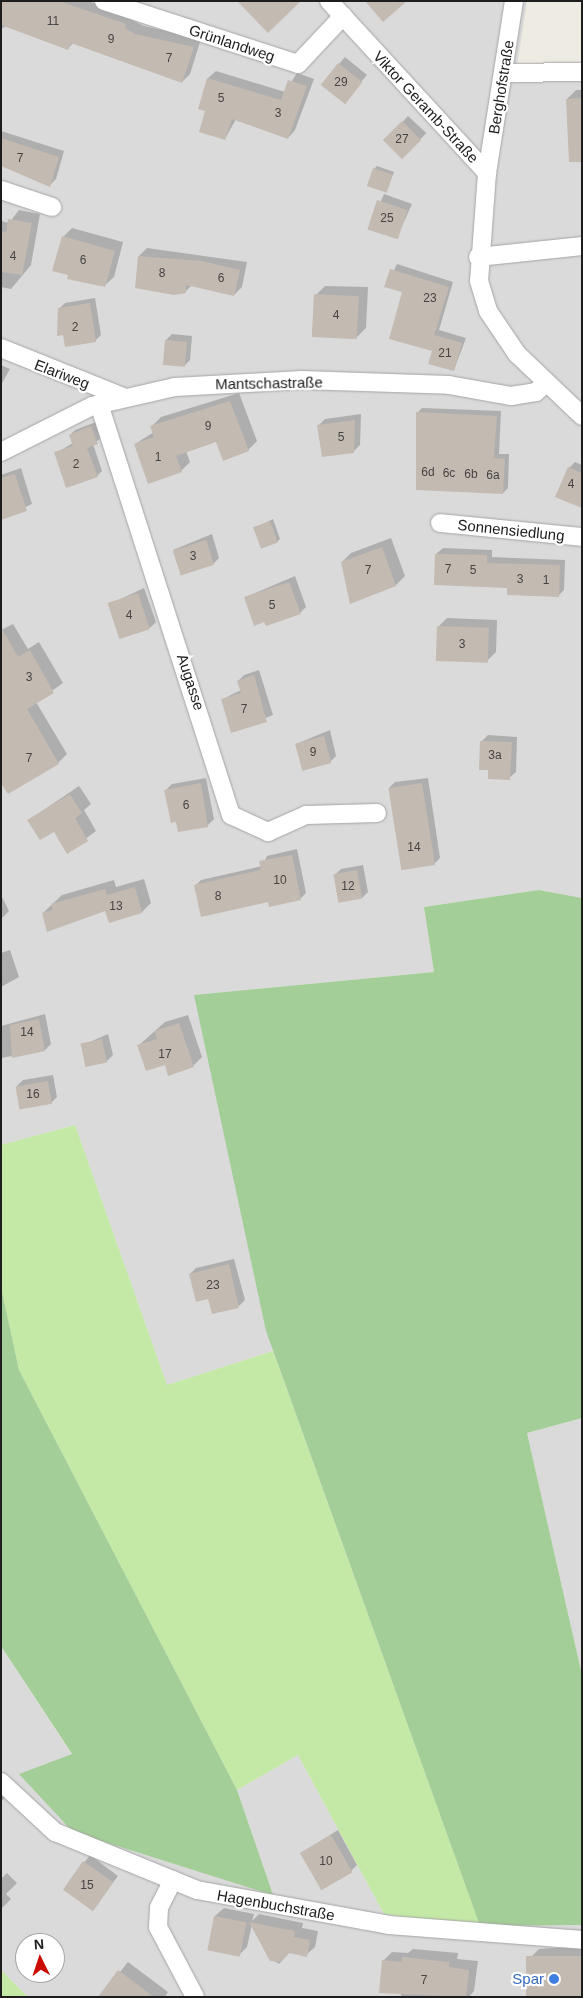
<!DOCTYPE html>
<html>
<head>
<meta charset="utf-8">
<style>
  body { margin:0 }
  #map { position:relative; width:583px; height:1998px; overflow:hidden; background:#eeebe2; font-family:Helvetica,sans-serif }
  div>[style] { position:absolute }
  .residential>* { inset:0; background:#dbdada }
  .grass>* { inset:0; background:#c4e9a7 }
  .forest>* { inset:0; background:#a3ce97 }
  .shadow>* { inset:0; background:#0003; transform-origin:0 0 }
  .building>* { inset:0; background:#c3bab2; transform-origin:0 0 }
  .roads { filter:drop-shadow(0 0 1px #a4a4a4) drop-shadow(0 0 1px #a4a4a4) }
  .street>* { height:18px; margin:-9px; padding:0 9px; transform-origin:9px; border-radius:9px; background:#fff }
  .dots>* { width:14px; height:14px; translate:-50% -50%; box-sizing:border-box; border:2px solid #fff; border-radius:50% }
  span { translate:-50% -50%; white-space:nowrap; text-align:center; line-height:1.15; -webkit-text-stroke:4.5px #fff; paint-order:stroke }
  .number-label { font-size:12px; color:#464442 }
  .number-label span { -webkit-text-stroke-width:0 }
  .street-label { font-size:15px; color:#1d1d1d }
  .shop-label { font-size:15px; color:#366cbe }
  .right { translate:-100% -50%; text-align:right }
  .frame { position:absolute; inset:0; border:2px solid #1d1d1d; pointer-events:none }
  .north { position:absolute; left:15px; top:1933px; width:50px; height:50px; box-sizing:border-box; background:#fff; border:1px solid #a5a5a5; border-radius:50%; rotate:356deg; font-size:14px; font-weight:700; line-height:20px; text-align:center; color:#1d1d1d }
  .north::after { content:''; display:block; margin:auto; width:18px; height:22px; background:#ca0d00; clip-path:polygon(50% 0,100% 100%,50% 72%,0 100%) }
</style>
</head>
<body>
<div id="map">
  <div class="residential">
    <i style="clip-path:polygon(1px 1px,527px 1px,517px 66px,582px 64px,582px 898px,539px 890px,424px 907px,434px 972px,195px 995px,273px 1351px,167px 1385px,75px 1125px,1px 1145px)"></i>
    <i style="clip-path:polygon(582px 1418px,582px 1675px,527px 1433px)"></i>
    <i style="clip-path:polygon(evenodd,1px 1646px,72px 1755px,19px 1774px,272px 1894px,237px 1790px,298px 1755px,384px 1914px,480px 1926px,582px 1925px,582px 1997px,28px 1997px,1px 1970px,1px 1646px,25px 1943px,55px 1943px,55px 1973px,25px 1973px,25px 1943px)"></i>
  </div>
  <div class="grass">
    <i style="clip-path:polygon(75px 1125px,167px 1385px,273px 1351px,480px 1926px,384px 1914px,298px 1755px,237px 1790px,19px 1370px,1px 1287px,1px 1145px)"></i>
    <i style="clip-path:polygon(1px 1970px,28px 1997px,1px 1997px)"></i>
  </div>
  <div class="forest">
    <i style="clip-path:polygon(539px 890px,582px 898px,582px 1418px,527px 1433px,582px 1675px,582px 1925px,480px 1926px,266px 1331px,194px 995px,434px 972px,424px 907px)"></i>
    <i style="clip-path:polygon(1px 1287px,19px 1370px,237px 1790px,273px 1895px,73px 1832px,19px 1774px,72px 1754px,1px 1646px)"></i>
  </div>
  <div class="shadow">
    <i style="clip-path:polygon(1px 1px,88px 1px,133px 16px,132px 20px,144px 26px,201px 39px,190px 74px,182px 82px,74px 42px,68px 49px,6px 26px,1px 29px)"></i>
    <i style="clip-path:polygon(345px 57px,367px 75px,349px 96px,322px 84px)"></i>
    <i style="clip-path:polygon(216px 71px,285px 92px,297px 73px,314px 79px,295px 130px,288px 138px,236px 119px,225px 139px,207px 111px,199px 108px,208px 78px)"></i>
    <i style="clip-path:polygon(576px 90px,582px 90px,582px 150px,567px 99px)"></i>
    <i style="left:408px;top:116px;width:25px;height:33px;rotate:43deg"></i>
    <i style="clip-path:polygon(1px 131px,64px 151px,56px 179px,50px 185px,1px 165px)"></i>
    <i style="clip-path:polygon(377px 166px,394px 172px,386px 191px,374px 169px)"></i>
    <i style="clip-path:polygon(384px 194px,412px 204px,397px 237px,369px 228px)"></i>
    <i style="clip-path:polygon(19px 210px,40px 214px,31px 265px,11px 289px,1px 287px,1px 221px,9px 223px)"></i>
    <i style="clip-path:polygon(72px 228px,123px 242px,114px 277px,104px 286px,63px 237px)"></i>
    <i style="clip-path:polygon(147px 248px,247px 262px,242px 287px,234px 295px,192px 285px,185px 292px,139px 256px)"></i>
    <i style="clip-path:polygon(397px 264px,453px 282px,439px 330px,466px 338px,454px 370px,433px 350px,403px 291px,386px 286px)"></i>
    <i style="clip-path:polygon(325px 286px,368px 287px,366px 328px,357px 337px,316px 295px)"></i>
    <i style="clip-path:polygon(95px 298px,101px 335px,95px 341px,59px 309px,65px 303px)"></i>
    <i style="clip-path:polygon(172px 334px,192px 336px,190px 360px,184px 366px,166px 340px)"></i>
    <i style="clip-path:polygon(1px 365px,10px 369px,1px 385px)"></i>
    <i style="clip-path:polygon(239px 393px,257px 441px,248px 450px,216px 440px,186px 451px,190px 462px,181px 471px,135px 444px,154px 432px,152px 426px,161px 417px)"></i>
    <i style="clip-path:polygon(422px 408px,501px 411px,499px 454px,509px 454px,508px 488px,503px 493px,417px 413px)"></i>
    <i style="clip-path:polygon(361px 414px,360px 445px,354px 451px,319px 425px,325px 419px)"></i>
    <i style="clip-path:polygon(96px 422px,103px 437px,93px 444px,102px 471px,97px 476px,56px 453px,73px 443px,70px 435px,75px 430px)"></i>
    <i style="clip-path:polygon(575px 462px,582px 465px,582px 506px,569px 468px)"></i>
    <i style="clip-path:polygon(21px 468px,32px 504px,1px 518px,1px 475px)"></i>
    <i style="clip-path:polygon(273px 519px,280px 539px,277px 542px,255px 528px)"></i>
    <i style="clip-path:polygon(212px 534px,219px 558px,213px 564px,173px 550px)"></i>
    <i style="clip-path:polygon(391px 538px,405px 576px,396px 585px,350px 602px,342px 562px,351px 553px)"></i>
    <i style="clip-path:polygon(443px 548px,492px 550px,492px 557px,565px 560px,564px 590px,558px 596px,508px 587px,436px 554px)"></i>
    <i style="clip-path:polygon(295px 576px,306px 607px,300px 613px,246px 597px)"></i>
    <i style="clip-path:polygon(144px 588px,156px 622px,150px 628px,110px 604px)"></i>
    <i style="clip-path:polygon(447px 618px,497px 620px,496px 652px,487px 661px,438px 627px)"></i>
    <i style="clip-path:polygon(13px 624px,28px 649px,39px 642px,63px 683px,36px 702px,67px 754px,58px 763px,1px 720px,1px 630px)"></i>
    <i style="clip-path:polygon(259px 670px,273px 715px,232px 731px,223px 699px,241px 690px,238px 681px,244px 675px)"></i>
    <i style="clip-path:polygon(330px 730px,336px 756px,330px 762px,296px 744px)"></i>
    <i style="clip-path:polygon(488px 735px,517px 737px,516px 772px,509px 778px,490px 769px,482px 741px)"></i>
    <i style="clip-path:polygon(206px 778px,214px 819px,208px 825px,179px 831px,166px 790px,172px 784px)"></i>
    <i style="clip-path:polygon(428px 778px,440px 858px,434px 864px,389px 788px,395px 782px)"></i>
    <i style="clip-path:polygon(79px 786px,91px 804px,84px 810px,96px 831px,68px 852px,54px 830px,29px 820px)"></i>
    <i style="clip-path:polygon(297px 849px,306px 893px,300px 899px,269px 900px,195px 886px,201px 880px,262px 866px,267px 856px)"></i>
    <i style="clip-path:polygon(363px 865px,368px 892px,362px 898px,335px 875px,341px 869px)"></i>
    <i style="clip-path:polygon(144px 879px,151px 903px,142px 912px,110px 921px,106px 909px,43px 913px,62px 895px,114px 880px,116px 887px)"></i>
    <i style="clip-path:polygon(1px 895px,9px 911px,1px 919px)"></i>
    <i style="clip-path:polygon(10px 950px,19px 977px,1px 987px,1px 953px)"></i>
    <i style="clip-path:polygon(45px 1014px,51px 1044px,45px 1050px,1px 1058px,1px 1026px)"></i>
    <i style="clip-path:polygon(188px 1015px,202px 1057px,193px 1066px,165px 1063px,138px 1046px,165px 1022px)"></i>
    <i style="clip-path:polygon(108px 1034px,113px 1055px,107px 1061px,83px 1045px)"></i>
    <i style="clip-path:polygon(53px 1075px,57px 1097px,51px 1103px,16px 1087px,23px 1080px)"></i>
    <i style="clip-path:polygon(234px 1259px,245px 1300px,239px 1306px,190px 1274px,196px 1268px)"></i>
    <i style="clip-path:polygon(1px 1794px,5px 1798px,1px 1801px)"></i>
    <i style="clip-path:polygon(338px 1830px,357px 1865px,351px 1871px,301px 1853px)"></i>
    <i style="left:90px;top:1855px;width:35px;height:43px;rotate:37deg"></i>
    <i style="clip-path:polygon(7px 1873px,17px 1883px,6px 1894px,11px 1899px,1px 1909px,1px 1879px)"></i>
    <i style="clip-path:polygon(224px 1908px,254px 1914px,252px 1921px,259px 1914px,303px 1923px,302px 1928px,318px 1931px,315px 1947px,306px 1955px,290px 1952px,279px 1964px,268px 1957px,252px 1924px,247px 1947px,239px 1955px,209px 1949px,215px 1916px)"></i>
    <i style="clip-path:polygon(582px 1946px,582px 1997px,527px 1961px,539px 1949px)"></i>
    <i style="clip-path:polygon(413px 1949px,458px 1953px,457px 1959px,478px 1961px,474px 1991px,469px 1997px,402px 1997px,383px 1961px,392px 1952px,408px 1953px)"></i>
    <i style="clip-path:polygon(128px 1962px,168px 1992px,165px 1997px,100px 1997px)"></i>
  </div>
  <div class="building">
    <i style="clip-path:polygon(1px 1px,59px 1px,126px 24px,125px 28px,135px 34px,194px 47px,182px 83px,71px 43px,68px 50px,1px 25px)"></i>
    <i style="clip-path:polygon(237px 1px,301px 1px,268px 33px)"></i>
    <i style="clip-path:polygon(365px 1px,407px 1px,383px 22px)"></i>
    <i style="left:338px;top:63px;width:31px;height:28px;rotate:38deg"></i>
    <i style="clip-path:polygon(207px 78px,281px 100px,288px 80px,307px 86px,288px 139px,232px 119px,225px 140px,199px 132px,205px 111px,198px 109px)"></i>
    <i style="clip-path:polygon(582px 98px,582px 162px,569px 162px,566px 99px)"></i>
    <i style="left:402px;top:121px;width:27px;height:27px;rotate:45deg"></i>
    <i style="clip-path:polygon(1px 138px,59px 157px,50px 187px,1px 166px)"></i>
    <i style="left:373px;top:168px;width:21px;height:19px;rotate:19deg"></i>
    <i style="left:377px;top:200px;width:32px;height:31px;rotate:18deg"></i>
    <i style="clip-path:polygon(8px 219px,32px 223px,22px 275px,1px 272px,1px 231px,6px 232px)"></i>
    <i style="clip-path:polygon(62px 236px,115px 251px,105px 287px,67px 279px,68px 275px,52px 271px)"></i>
    <i style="clip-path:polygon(138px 256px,202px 261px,240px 270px,234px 296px,186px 285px,186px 293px,174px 295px,135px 288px)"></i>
    <i style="clip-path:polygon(390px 269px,449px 287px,434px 335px,462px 343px,454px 371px,428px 364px,432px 351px,389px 339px,402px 292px,384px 287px)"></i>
    <i style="left:314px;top:294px;width:45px;height:43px;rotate:3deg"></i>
    <i style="clip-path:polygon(90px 303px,96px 342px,65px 347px,63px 335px,57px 336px,58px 308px)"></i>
    <i style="left:165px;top:340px;width:22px;height:25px;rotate:5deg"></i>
    <i style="clip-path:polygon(230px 401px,249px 451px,223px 461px,216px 442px,176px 456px,182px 472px,148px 484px,134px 444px,154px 437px,150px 426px)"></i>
    <i style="clip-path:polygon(416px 412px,497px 416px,494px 458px,505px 459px,503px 494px,416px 490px)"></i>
    <i style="clip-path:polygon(355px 420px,354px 453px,322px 457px,317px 425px)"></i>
    <i style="clip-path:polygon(91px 426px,98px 444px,87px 448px,98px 477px,66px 488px,54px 452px,73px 446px,69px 435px)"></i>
    <i style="clip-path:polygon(568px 467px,582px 473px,582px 508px,555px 497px)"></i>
    <i style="clip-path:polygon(15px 474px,27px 511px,1px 520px,1px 478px)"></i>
    <i style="left:270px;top:521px;width:23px;height:18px;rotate:70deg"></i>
    <i style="left:206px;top:540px;width:26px;height:35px;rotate:72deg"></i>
    <i style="clip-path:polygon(382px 547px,396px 586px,350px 604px,341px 562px)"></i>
    <i style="clip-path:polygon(435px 554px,487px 555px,487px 563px,560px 565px,559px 597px,507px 595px,507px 588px,434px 585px)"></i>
    <i style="clip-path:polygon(289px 582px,301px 614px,266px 626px,264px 622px,254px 626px,244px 597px)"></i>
    <i style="left:138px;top:593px;width:38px;height:32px;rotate:72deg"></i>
    <i style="left:437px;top:626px;width:52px;height:35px;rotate:2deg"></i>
    <i style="clip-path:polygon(1px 627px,18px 657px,30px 650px,54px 693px,27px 709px,59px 764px,8px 794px,1px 783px)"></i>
    <i style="clip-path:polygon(254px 675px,267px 722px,231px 733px,221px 699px,241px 693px,237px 681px)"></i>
    <i style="left:324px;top:736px;width:28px;height:30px;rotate:75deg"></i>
    <i style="clip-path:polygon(480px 741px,512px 742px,510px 780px,488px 779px,488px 770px,479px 770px)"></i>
    <i style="clip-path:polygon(201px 783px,208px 827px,178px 832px,176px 822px,171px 823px,164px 790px)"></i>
    <i style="left:422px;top:783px;width:83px;height:34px;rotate:81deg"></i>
    <i style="clip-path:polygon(70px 794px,82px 813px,75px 818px,88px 841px,67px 854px,54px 832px,40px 840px,27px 820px)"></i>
    <i style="clip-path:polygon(292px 855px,301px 900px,269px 907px,268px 902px,201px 917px,194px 885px,261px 870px,259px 861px)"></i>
    <i style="left:357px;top:870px;width:29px;height:24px;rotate:80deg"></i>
    <i style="clip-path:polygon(135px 887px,142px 913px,109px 923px,105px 911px,47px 932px,42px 913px,53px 910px,51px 904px,105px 889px,107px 895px)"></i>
    <i style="clip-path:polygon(39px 1019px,45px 1051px,12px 1058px,10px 1025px)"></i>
    <i style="clip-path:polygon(179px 1023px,194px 1067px,168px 1076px,165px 1065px,146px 1071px,137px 1045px,157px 1039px,155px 1031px)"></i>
    <i style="left:102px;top:1039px;width:24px;height:22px;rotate:78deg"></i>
    <i style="left:48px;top:1081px;width:23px;height:33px;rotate:80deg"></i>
    <i style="clip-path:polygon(229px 1264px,239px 1308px,212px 1314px,208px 1299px,196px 1302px,189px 1274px)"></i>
    <i style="left:331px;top:1835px;width:43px;height:36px;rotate:60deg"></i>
    <i style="left:83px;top:1861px;width:37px;height:35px;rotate:35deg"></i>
    <i style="left:214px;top:1916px;width:33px;height:35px;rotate:11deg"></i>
    <i style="clip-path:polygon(249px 1922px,295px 1931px,294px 1937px,310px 1940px,307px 1957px,289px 1953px,280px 1962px,270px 1961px)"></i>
    <i style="left:582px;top:1956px;width:41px;height:56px;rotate:90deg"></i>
    <i style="clip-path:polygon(402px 1957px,449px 1962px,449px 1967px,469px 1970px,466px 1997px,379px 1993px,382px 1960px,402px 1962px)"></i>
    <i style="clip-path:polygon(118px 1970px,154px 1997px,98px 1997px)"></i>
  </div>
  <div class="roads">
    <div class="street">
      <i style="left:104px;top:1px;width:204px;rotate:18deg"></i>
      <i style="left:298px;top:64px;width:66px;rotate:-46.8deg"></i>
      <i style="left:329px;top:1px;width:234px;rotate:47.4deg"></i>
      <i style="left:514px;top:1px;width:174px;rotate:98.9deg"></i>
      <i style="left:487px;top:173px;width:108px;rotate:94.2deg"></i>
      <i style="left:479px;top:281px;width:31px;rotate:73deg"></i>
      <i style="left:488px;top:311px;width:52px;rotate:56deg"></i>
      <i style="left:517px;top:354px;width:90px;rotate:43.6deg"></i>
      <i style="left:503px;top:73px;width:79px;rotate:-0.7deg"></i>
      <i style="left:1px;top:190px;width:54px;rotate:18.4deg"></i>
      <i style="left:478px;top:257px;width:105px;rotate:-6deg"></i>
      <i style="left:1px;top:348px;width:131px;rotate:21.9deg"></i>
      <i style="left:99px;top:404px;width:432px;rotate:72.2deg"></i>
      <i style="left:231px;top:815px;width:41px;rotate:24.7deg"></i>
      <i style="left:268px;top:832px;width:42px;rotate:-24.1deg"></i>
      <i style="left:306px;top:815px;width:71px;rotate:-1.6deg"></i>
      <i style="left:1px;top:452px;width:102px;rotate:-26.8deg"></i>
      <i style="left:92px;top:406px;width:85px;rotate:-12.9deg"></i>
      <i style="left:175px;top:387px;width:127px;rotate:-3.2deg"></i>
      <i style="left:302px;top:380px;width:147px;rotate:1.9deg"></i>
      <i style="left:449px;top:385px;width:63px;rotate:10.1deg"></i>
      <i style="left:511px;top:396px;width:25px;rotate:-9deg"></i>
      <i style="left:536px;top:392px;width:12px;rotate:-42deg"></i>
      <i style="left:440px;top:523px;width:143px;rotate:5.6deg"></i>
      <i style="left:1px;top:1782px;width:74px;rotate:42.8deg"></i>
      <i style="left:55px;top:1832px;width:153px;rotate:22.2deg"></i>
      <i style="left:197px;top:1890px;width:195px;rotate:10.3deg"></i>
      <i style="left:389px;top:1925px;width:194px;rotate:4.4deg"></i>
      <i style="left:173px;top:1880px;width:31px;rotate:117deg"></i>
      <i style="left:159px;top:1908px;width:19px;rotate:93deg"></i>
      <i style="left:158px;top:1927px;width:79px;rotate:62.1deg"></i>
    </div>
  </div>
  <div class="dots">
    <i style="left:554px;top:1979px;background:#3f7fe0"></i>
  </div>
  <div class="number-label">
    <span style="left:53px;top:22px">11</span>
    <span style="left:111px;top:40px">9</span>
    <span style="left:169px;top:59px">7</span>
    <span style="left:341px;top:83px">29</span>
    <span style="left:221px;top:99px">5</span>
    <span style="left:278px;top:114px">3</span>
    <span style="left:402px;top:140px">27</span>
    <span style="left:20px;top:159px">7</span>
    <span style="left:387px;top:219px">25</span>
    <span style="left:13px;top:257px">4</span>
    <span style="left:83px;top:261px">6</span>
    <span style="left:162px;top:274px">8</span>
    <span style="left:221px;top:279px">6</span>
    <span style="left:430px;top:299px">23</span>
    <span style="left:336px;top:316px">4</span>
    <span style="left:75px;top:328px">2</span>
    <span style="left:445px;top:354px">21</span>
    <span style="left:208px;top:427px">9</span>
    <span style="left:341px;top:438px">5</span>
    <span style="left:158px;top:458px">1</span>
    <span style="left:76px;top:465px">2</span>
    <span style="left:428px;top:473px">6d</span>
    <span style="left:449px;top:474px">6c</span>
    <span style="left:471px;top:475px">6b</span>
    <span style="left:493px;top:476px">6a</span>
    <span style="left:571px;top:485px">4</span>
    <span style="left:193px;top:557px">3</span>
    <span style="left:448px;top:570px">7</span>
    <span style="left:368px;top:571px">7</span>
    <span style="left:473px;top:571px">5</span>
    <span style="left:520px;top:580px">3</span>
    <span style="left:546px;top:581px">1</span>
    <span style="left:272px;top:606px">5</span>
    <span style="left:129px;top:616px">4</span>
    <span style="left:462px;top:645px">3</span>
    <span style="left:29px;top:678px">3</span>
    <span style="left:244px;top:710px">7</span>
    <span style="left:313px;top:753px">9</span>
    <span style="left:495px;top:756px">3a</span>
    <span style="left:29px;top:759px">7</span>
    <span style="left:186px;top:806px">6</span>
    <span style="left:414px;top:848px">14</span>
    <span style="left:280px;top:881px">10</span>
    <span style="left:348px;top:887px">12</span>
    <span style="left:218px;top:897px">8</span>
    <span style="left:116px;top:907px">13</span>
    <span style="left:27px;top:1033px">14</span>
    <span style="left:165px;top:1055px">17</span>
    <span style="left:33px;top:1095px">16</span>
    <span style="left:213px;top:1286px">23</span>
    <span style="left:326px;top:1862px">10</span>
    <span style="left:87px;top:1886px">15</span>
    <span style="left:424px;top:1981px">7</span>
  </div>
  <div class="street-label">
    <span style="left:232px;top:43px;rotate:18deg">Grünlandweg</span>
    <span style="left:501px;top:87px;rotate:-81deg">Berghofstraße</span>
    <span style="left:426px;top:107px;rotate:47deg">Viktor Geramb-Straße</span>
    <span style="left:62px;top:374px;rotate:21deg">Elariweg</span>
    <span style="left:269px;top:383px;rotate:-1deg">Mantschastraße</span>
    <span style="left:511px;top:530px;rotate:6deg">Sonnensiedlung</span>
    <span style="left:191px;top:682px;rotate:72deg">Augasse</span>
    <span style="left:276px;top:1905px;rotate:10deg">Hagenbuchstraße</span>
  </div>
  <div class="shop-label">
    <span class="right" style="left:544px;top:1979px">Spar</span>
  </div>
  <div class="frame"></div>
  <div class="north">N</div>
</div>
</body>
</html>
